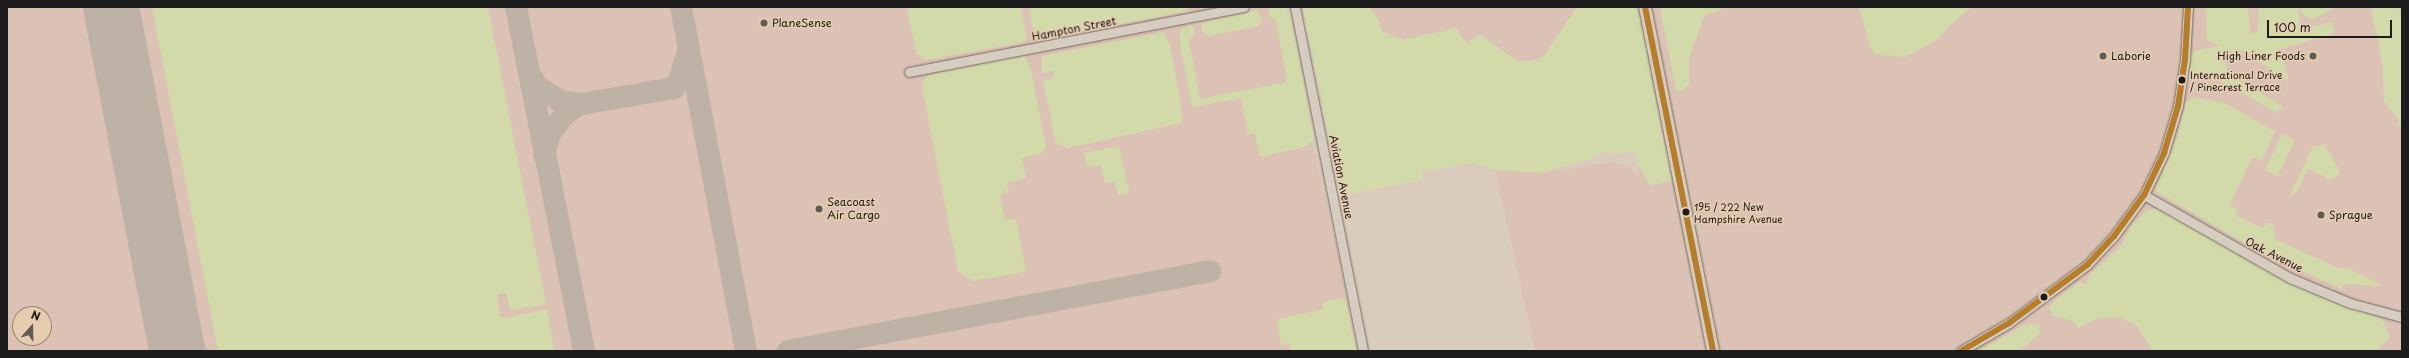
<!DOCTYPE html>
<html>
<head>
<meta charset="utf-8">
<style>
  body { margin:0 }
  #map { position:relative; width:2409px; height:358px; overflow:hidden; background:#daccbc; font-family:"Playpen Sans",sans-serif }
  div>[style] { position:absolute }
  .built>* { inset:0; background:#dbc2b4; transform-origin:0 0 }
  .green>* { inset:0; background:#d3daa9; transform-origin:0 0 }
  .taxiway>* { height:22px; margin:-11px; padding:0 11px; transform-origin:11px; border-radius:11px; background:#beb2a6 }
  .runway>* { height:56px; margin:-28px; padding:0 28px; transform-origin:28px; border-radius:28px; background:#beb2a6 }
  .roads { filter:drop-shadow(0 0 1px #726b64) drop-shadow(0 0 1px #726b64) }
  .street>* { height:9px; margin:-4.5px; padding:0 4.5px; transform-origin:4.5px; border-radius:4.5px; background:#d6ccc0 }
  .secondary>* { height:12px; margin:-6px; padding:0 6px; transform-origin:6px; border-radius:6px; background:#d6ccc0 }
  .bus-1>* { height:6px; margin:-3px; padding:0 3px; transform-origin:3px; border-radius:3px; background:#b77d27 }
  .dots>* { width:11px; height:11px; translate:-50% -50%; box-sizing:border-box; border:2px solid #e7cdaf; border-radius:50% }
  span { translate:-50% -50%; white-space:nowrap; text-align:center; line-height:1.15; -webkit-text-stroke:3px #e7cdaf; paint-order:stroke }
  .bus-label { font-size:10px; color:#1c1c1c }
  .left { translate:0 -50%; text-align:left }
  .poi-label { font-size:11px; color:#1c1c1c }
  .right { translate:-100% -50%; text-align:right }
  .street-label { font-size:11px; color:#1c1c1c }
  .frame { position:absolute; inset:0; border:8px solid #1c1c1c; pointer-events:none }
  .north { position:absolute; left:12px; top:306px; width:40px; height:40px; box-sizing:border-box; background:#e7cdaf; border:1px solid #968674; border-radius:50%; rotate:20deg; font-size:11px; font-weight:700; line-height:16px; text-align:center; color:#1c1c1c }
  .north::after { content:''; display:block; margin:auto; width:14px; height:18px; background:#5e5a54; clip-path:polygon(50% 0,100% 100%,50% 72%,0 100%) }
  .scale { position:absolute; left:2267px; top:20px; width:125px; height:18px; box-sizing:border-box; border:2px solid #1c1c1c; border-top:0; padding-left:5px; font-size:12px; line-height:14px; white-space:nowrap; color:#1c1c1c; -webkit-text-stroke:3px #e7cdaf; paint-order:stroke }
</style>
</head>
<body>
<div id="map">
  <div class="built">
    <i style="clip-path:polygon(evenodd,7px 7px,1281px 7px,1339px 257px,1356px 351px,7px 351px,7px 7px,20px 314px,44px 314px,44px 338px,20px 338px,20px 314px)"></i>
    <i style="clip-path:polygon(1369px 7px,1577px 7px,1543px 57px,1533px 61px,1518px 61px,1480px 35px,1466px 43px,1456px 28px,1404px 40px,1383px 32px,1377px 17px)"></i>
    <i style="left:1638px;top:7px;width:764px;height:351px"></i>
    <i style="clip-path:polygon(1614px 162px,1631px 168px,1642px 182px,1670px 323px,1668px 336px,1651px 351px,1535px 351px,1495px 170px,1540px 173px)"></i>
  </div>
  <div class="green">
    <i style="clip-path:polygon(152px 7px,488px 7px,546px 304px,511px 310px,506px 294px,502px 293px,497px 295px,500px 316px,506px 318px,547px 309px,554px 351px,218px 351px)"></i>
    <i style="clip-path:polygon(907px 7px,1021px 7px,1027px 39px,1022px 43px,925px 60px,916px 53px)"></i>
    <i style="clip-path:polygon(1029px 7px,1189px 7px,1185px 12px,1040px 39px,1034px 34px)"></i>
    <i style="clip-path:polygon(1270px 7px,1282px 7px,1291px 16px,1314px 138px,1308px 146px,1260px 157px,1255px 133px,1248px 135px,1241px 98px,1192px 107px,1180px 44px,1180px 30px,1191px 25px,1194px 28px,1194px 35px,1189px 40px,1200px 99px,1287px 82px,1276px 21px,1269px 16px)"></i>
    <i style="clip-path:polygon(1305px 7px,1369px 7px,1377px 17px,1383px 32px,1404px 40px,1456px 28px,1466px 43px,1480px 35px,1518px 61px,1533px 61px,1543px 57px,1577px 7px,1638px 7px,1672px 181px,1650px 185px,1638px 165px,1634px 151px,1615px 154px,1604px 152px,1589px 160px,1539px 173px,1495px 170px,1473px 163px,1421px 172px,1422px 180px,1351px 194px,1340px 193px,1304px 14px)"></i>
    <i style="clip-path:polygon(1660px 7px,1727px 7px,1704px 16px,1689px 59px,1689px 84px,1685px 89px,1676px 92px)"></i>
    <i style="clip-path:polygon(1859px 7px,1972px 7px,1950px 25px,1937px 40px,1905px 57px,1875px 54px,1870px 47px)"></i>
    <i style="clip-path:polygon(2206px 7px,2248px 7px,2250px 34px,2257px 32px,2259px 7px,2299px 7px,2300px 30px,2331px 22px,2335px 33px,2281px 49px,2289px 81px,2279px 77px,2245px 50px,2222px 52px,2229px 75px,2282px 106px,2278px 113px,2220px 81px,2189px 76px,2190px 52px,2219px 46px,2207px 40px)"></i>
    <i style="clip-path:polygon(2301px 7px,2359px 7px,2335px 8px,2311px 20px,2301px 13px)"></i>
    <i style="clip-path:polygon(2371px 7px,2398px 7px,2402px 18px,2402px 129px,2398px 125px,2399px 121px,2384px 101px,2383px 67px)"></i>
    <i style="clip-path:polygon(1257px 10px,1262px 19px,1259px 26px,1208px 36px,1202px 31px,1202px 23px)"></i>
    <i style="clip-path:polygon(1164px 32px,1170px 45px,1183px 118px,1181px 123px,1068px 148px,1056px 143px,1043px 81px,1054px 78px,1053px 71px,1042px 73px,1042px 56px)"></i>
    <i style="clip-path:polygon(1025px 56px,1031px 70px,1046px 147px,1042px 153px,1022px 158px,1026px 178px,1007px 183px,1009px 193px,1000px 194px,1005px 220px,1016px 219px,1026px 272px,973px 281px,958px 271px,922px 87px,925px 78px,933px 74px)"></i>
    <i style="clip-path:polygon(2193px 97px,2224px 103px,2275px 131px,2262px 161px,2252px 157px,2230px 205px,2238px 209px,2235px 215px,2263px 228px,2267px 222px,2273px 224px,2275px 239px,2338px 268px,2350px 269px,2383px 286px,2344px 284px,2342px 289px,2263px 254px,2155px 191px,2177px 138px,2186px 102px)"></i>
    <i style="left:2282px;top:134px;width:14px;height:40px;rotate:25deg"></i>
    <i style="clip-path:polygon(2325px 145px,2341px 173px,2331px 180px,2308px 169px,2296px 193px,2289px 197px,2313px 146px)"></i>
    <i style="clip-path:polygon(1119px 146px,1129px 193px,1118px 195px,1115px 182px,1105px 183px,1101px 165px,1087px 167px,1084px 153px)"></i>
    <i style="clip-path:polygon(2158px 208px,2275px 274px,2317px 295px,2382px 319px,2390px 338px,2375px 351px,2153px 351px,2137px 326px,2120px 317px,2100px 318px,2078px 328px,2071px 320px,2053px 316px,2049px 309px,2054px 301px,2079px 282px,2086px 285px,2090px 274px,2121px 246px,2131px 226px,2146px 211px)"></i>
    <i style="clip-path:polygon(1343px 298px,1346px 303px,1356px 351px,1291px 351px,1289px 343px,1281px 345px,1277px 319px,1322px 310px,1323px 302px)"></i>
    <i style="clip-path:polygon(2039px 323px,2040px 333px,2020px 351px,1979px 351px,2024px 325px)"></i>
  </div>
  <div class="taxiway">
    <i style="left:516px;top:7px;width:351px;rotate:78.8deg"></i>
    <i style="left:681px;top:7px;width:350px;rotate:79.3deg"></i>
    <i style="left:529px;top:73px;width:17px;rotate:57deg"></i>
    <i style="left:538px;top:87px;width:26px;rotate:32deg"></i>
    <i style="left:560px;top:101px;width:19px;rotate:9deg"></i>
    <i style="left:579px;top:104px;width:14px;rotate:-8deg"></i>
    <i style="left:593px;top:102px;width:15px;rotate:169deg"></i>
    <i style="left:578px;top:105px;width:16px;rotate:145deg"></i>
    <i style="left:565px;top:114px;width:24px;rotate:128deg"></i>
    <i style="left:550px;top:133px;width:22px;rotate:106deg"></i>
    <i style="left:593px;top:102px;width:82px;rotate:-9.8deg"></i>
    <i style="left:674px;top:88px;width:9px;rotate:-54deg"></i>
    <i style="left:679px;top:81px;width:31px;rotate:-73deg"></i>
    <i style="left:788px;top:351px;width:430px;rotate:-10.7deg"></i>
  </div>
  <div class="runway">
    <i style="left:111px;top:7px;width:350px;rotate:79.1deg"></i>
  </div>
  <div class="roads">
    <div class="street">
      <i style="left:1295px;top:7px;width:351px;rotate:78.8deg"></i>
      <i style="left:909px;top:72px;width:341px;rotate:-11deg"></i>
      <i style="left:2144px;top:195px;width:168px;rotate:29.6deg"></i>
      <i style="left:2290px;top:278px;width:65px;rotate:22.6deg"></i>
      <i style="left:2350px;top:303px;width:54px;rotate:15.1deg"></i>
      <i style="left:1961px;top:351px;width:56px;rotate:-30.3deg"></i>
      <i style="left:2009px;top:323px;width:97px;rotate:-36.6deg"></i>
      <i style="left:2087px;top:265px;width:40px;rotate:-47deg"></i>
      <i style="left:2114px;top:236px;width:51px;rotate:-53.8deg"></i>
      <i style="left:2144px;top:195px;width:47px;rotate:-64.5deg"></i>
      <i style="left:2164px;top:153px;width:49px;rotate:-73.4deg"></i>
      <i style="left:2178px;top:106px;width:48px;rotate:-81.5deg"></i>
      <i style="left:2185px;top:59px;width:52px;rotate:-86.7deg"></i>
    </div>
    <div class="secondary">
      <i style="left:1645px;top:7px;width:351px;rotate:78.8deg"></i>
    </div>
  </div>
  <div class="bus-1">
    <i style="left:1645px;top:7px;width:351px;rotate:78.8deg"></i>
    <i style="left:1961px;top:351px;width:56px;rotate:-30.3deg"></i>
    <i style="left:2009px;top:323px;width:97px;rotate:-36.6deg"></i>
    <i style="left:2087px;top:265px;width:40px;rotate:-47deg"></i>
    <i style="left:2114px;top:236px;width:51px;rotate:-53.8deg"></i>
    <i style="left:2144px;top:195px;width:47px;rotate:-64.5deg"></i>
    <i style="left:2164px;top:153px;width:49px;rotate:-73.4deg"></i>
    <i style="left:2178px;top:106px;width:48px;rotate:-81.5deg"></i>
    <i style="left:2185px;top:59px;width:52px;rotate:-86.7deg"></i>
  </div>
  <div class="dots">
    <i style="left:764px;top:23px;background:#5e5a54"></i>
    <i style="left:2103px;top:56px;background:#5e5a54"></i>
    <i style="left:2313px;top:56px;background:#5e5a54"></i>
    <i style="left:2182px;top:80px;background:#1c1c1c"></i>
    <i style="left:819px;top:209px;background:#5e5a54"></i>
    <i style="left:1686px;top:212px;background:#1c1c1c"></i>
    <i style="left:2321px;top:215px;background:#5e5a54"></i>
    <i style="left:2044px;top:297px;background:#1c1c1c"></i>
  </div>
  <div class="bus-label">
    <span class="left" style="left:2190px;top:80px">International Drive<br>/ Pinecrest Terrace</span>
    <span class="left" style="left:1694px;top:212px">195 / 222 New<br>Hampshire Avenue</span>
  </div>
  <div class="poi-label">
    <span class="left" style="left:772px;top:23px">PlaneSense</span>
    <span class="left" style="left:2111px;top:56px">Laborie</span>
    <span class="right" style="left:2305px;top:56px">High Liner Foods</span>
    <span class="left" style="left:827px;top:209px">Seacoast<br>Air Cargo</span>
    <span class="left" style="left:2329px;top:215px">Sprague</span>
  </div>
  <div class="street-label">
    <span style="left:1074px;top:29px;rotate:-11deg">Hampton Street</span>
    <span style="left:1341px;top:177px;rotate:79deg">Aviation Avenue</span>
    <span style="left:2274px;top:255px;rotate:27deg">Oak Avenue</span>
  </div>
  <div class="frame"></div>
  <div class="north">N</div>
  <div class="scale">100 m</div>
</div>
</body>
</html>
